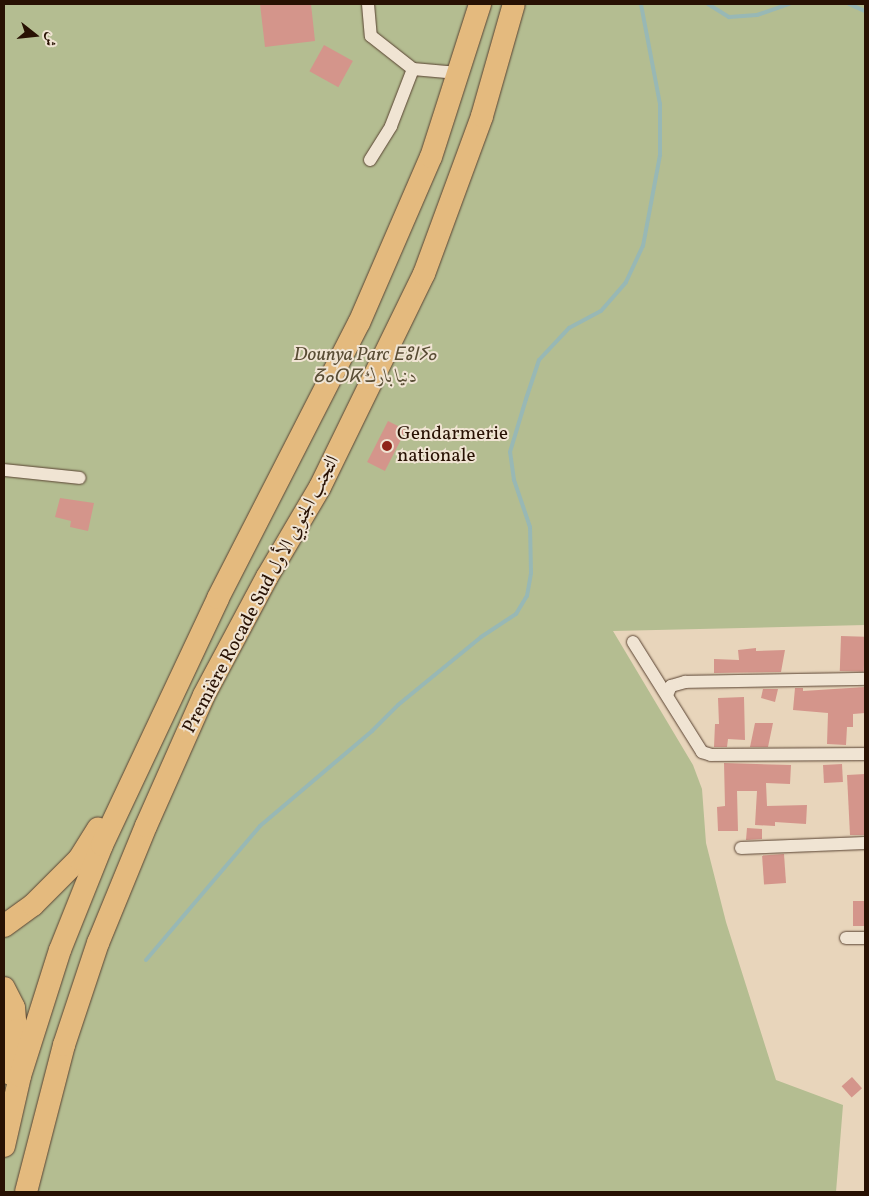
<!DOCTYPE html>
<html>
<head>
<meta charset="utf-8">
<style>
  body { margin:0 }
  #map { position:relative; width:869px; height:1196px; overflow:hidden; background:#e8d5bb; font-family:Vollkorn,Amiri,"Noto Sans Tifinagh",serif }
  div>[style] { position:absolute }
  .green>* { inset:0; background:#b4bd91 }
  .stream>* { height:4px; margin:-2px; padding:0 2px; transform-origin:2px; border-radius:2px; background:#98b8b5 }
  .building>* { inset:0; background:#d4958b; transform-origin:0 0 }
  .roads { filter:drop-shadow(0 0 1px #584231) drop-shadow(0 0 1px #584231) }
  .street>* { height:12px; margin:-6px; padding:0 6px; transform-origin:6px; border-radius:6px; background:#f0e4d3 }
  .highway>* { height:22px; margin:-11px; padding:0 11px; transform-origin:11px; border-radius:11px; background:#e4ba7e }
  .dots>* { width:14px; height:14px; translate:-50% -50%; box-sizing:border-box; border:2px solid #f0e4d3; border-radius:50% }
  span { translate:-50% -50%; white-space:nowrap; text-align:center; line-height:1.15; -webkit-text-stroke:4px #f0e4d3; paint-order:stroke }
  .park-label { font-size:19px; color:#594d35; font-style:italic }
  .poi-label { font-size:19px; color:#281103 }
  .left { translate:0 -50%; text-align:left }
  .street-label { font-size:19px; color:#281103 }
  .frame { position:absolute; inset:0; border:5px solid #281103; pointer-events:none }
  .north { position:absolute; left:10px; top:10px; width:50px; height:50px; -webkit-text-stroke:4px #f0e4d3; paint-order:stroke; rotate:106deg; font-size:14px; font-weight:700; line-height:20px; text-align:center; color:#281103 }
  .north::after { content:''; display:block; margin:auto; width:18px; height:22px; background:#281103; clip-path:polygon(50% 0,100% 100%,50% 72%,0 100%) }
</style>
</head>
<body>
<div id="map">
  <div class="green">
    <i style="clip-path:polygon(4px 4px,865px 4px,865px 625px,613px 631px,693px 765px,702px 789px,706px 843px,726px 922px,776px 1080px,843px 1105px,836px 1192px,4px 1192px)"></i>
  </div>
  <div class="stream">
    <i style="left:708px;top:4px;width:25px;rotate:32deg"></i>
    <i style="left:729px;top:17px;width:28px;rotate:-4deg"></i>
    <i style="left:757px;top:15px;width:34px;rotate:-19deg"></i>
    <i style="left:849px;top:4px;width:17px;rotate:24deg"></i>
    <i style="left:146px;top:960px;width:176px;rotate:-49.6deg"></i>
    <i style="left:260px;top:826px;width:147px;rotate:-40.3deg"></i>
    <i style="left:372px;top:731px;width:37px;rotate:-45deg"></i>
    <i style="left:398px;top:705px;width:107px;rotate:-39.3deg"></i>
    <i style="left:481px;top:637px;width:42px;rotate:-33.3deg"></i>
    <i style="left:516px;top:614px;width:21px;rotate:-59deg"></i>
    <i style="left:527px;top:596px;width:23px;rotate:-80deg"></i>
    <i style="left:531px;top:573px;width:46px;rotate:-91.2deg"></i>
    <i style="left:530px;top:527px;width:50px;rotate:-108.8deg"></i>
    <i style="left:514px;top:480px;width:28px;rotate:-98deg"></i>
    <i style="left:510px;top:452px;width:55px;rotate:-73.2deg"></i>
    <i style="left:526px;top:399px;width:41px;rotate:-71.6deg"></i>
    <i style="left:539px;top:360px;width:44px;rotate:-46.8deg"></i>
    <i style="left:569px;top:328px;width:36px;rotate:-28deg"></i>
    <i style="left:601px;top:311px;width:38px;rotate:-49deg"></i>
    <i style="left:626px;top:282px;width:40px;rotate:-65deg"></i>
    <i style="left:643px;top:246px;width:93px;rotate:-79.4deg"></i>
    <i style="left:660px;top:155px;width:51px;rotate:-90deg"></i>
    <i style="left:660px;top:104px;width:102px;rotate:-100.8deg"></i>
  </div>
  <div class="building">
    <i style="clip-path:polygon(260px 4px,311px 4px,315px 41px,265px 47px)"></i>
    <i style="left:324px;top:45px;width:33px;height:30px;rotate:29deg"></i>
    <i style="left:388px;top:421px;width:20px;height:46px;rotate:27deg"></i>
    <i style="clip-path:polygon(60px 498px,94px 503px,88px 531px,70px 527px,71px 521px,55px 517px)"></i>
    <i style="left:841px;top:636px;width:24px;height:35px;rotate:2deg"></i>
    <i style="clip-path:polygon(756px 648px,756px 651px,785px 650px,781px 672px,714px 673px,714px 659px,739px 660px,738px 650px)"></i>
    <i style="clip-path:polygon(865px 687px,865px 713px,853px 714px,853px 727px,847px 727px,846px 745px,827px 744px,828px 713px,793px 710px,795px 688px,803px 688px,803px 691px)"></i>
    <i style="clip-path:polygon(763px 689px,778px 689px,775px 702px,761px 698px)"></i>
    <i style="clip-path:polygon(744px 697px,745px 740px,728px 739px,727px 747px,714px 747px,715px 724px,719px 724px,718px 698px)"></i>
    <i style="clip-path:polygon(755px 723px,773px 723px,768px 747px,750px 747px)"></i>
    <i style="clip-path:polygon(724px 763px,791px 765px,790px 784px,766px 783px,767px 806px,807px 805px,806px 824px,775px 822px,775px 826px,755px 825px,757px 791px,737px 791px,738px 831px,718px 831px,717px 807px,725px 806px)"></i>
    <i style="left:842px;top:764px;width:18px;height:19px;rotate:87deg"></i>
    <i style="clip-path:polygon(865px 774px,865px 835px,850px 835px,847px 775px)"></i>
    <i style="clip-path:polygon(747px 828px,762px 829px,762px 839px,746px 840px)"></i>
    <i style="left:784px;top:854px;width:29px;height:22px;rotate:86deg"></i>
    <i style="left:853px;top:901px;width:12px;height:25px"></i>
    <i style="left:852px;top:1077px;width:15px;height:14px;rotate:48deg"></i>
  </div>
  <div class="roads">
    <div class="street">
      <i style="left:368px;top:4px;width:32px;rotate:85deg"></i>
      <i style="left:371px;top:36px;width:53px;rotate:38.2deg"></i>
      <i style="left:413px;top:69px;width:45px;rotate:5.1deg"></i>
      <i style="left:370px;top:160px;width:40px;rotate:-58deg"></i>
      <i style="left:391px;top:126px;width:61px;rotate:-68.9deg"></i>
      <i style="left:4px;top:470px;width:76px;rotate:6deg"></i>
      <i style="left:633px;top:642px;width:130px;rotate:57.9deg"></i>
      <i style="left:702px;top:752px;width:9px;rotate:18deg"></i>
      <i style="left:711px;top:755px;width:154px;rotate:-0.4deg"></i>
      <i style="left:667px;top:695px;width:10px;rotate:-66deg"></i>
      <i style="left:671px;top:686px;width:15px;rotate:-16deg"></i>
      <i style="left:685px;top:682px;width:180px;rotate:-1deg"></i>
      <i style="left:741px;top:848px;width:124px;rotate:-2.3deg"></i>
      <i style="left:846px;top:938px;width:19px"></i>
    </div>
    <div class="highway">
      <i style="left:4px;top:926px;width:36px;rotate:-36deg"></i>
      <i style="left:33px;top:905px;width:65px;rotate:-45deg"></i>
      <i style="left:79px;top:859px;width:36px;rotate:-58deg"></i>
      <i style="left:4px;top:988px;width:22px;rotate:63deg"></i>
      <i style="left:14px;top:1008px;width:22px;rotate:85deg"></i>
      <i style="left:16px;top:1030px;width:44px;rotate:97.8deg"></i>
      <i style="left:4px;top:1146px;width:72px;rotate:-77.1deg"></i>
      <i style="left:20px;top:1076px;width:132px;rotate:-72.4deg"></i>
      <i style="left:60px;top:950px;width:113px;rotate:-68.2deg"></i>
      <i style="left:102px;top:845px;width:273px;rotate:-64.8deg"></i>
      <i style="left:218px;top:598px;width:309px;rotate:-62.9deg"></i>
      <i style="left:359px;top:323px;width:181px;rotate:-66.6deg"></i>
      <i style="left:431px;top:157px;width:161px;rotate:-72.2deg"></i>
      <i style="left:26px;top:1192px;width:152px;rotate:-75.5deg"></i>
      <i style="left:64px;top:1045px;width:108px;rotate:-71.6deg"></i>
      <i style="left:98px;top:943px;width:126px;rotate:-67.7deg"></i>
      <i style="left:146px;top:826px;width:143px;rotate:-66.1deg"></i>
      <i style="left:204px;top:695px;width:134px;rotate:-61.9deg"></i>
      <i style="left:267px;top:577px;width:104px;rotate:-59.5deg"></i>
      <i style="left:320px;top:487px;width:237px;rotate:-64deg"></i>
      <i style="left:424px;top:274px;width:168px;rotate:-69.8deg"></i>
      <i style="left:482px;top:116px;width:116px;rotate:-74.1deg"></i>
    </div>
  </div>
  <div class="dots">
    <i style="left:387px;top:446px;background:#8f2418"></i>
  </div>
  <div class="park-label">
    <span style="left:365px;top:367px">Dounya Parc ⴹⵓⵏⵢⴰ<br>ⵒⴰⵔⴽ دنيا بارك</span>
  </div>
  <div class="poi-label">
    <span class="left" style="left:397px;top:446px">Gendarmerie<br>nationale</span>
  </div>
  <div class="street-label">
    <span style="left:262px;top:595px;rotate:-62deg">Première Rocade Sud التجنب الجنوبي الأول</span>
  </div>
  <div class="frame"></div>
  <div class="north">ش</div>
</div>
</body>
</html>
